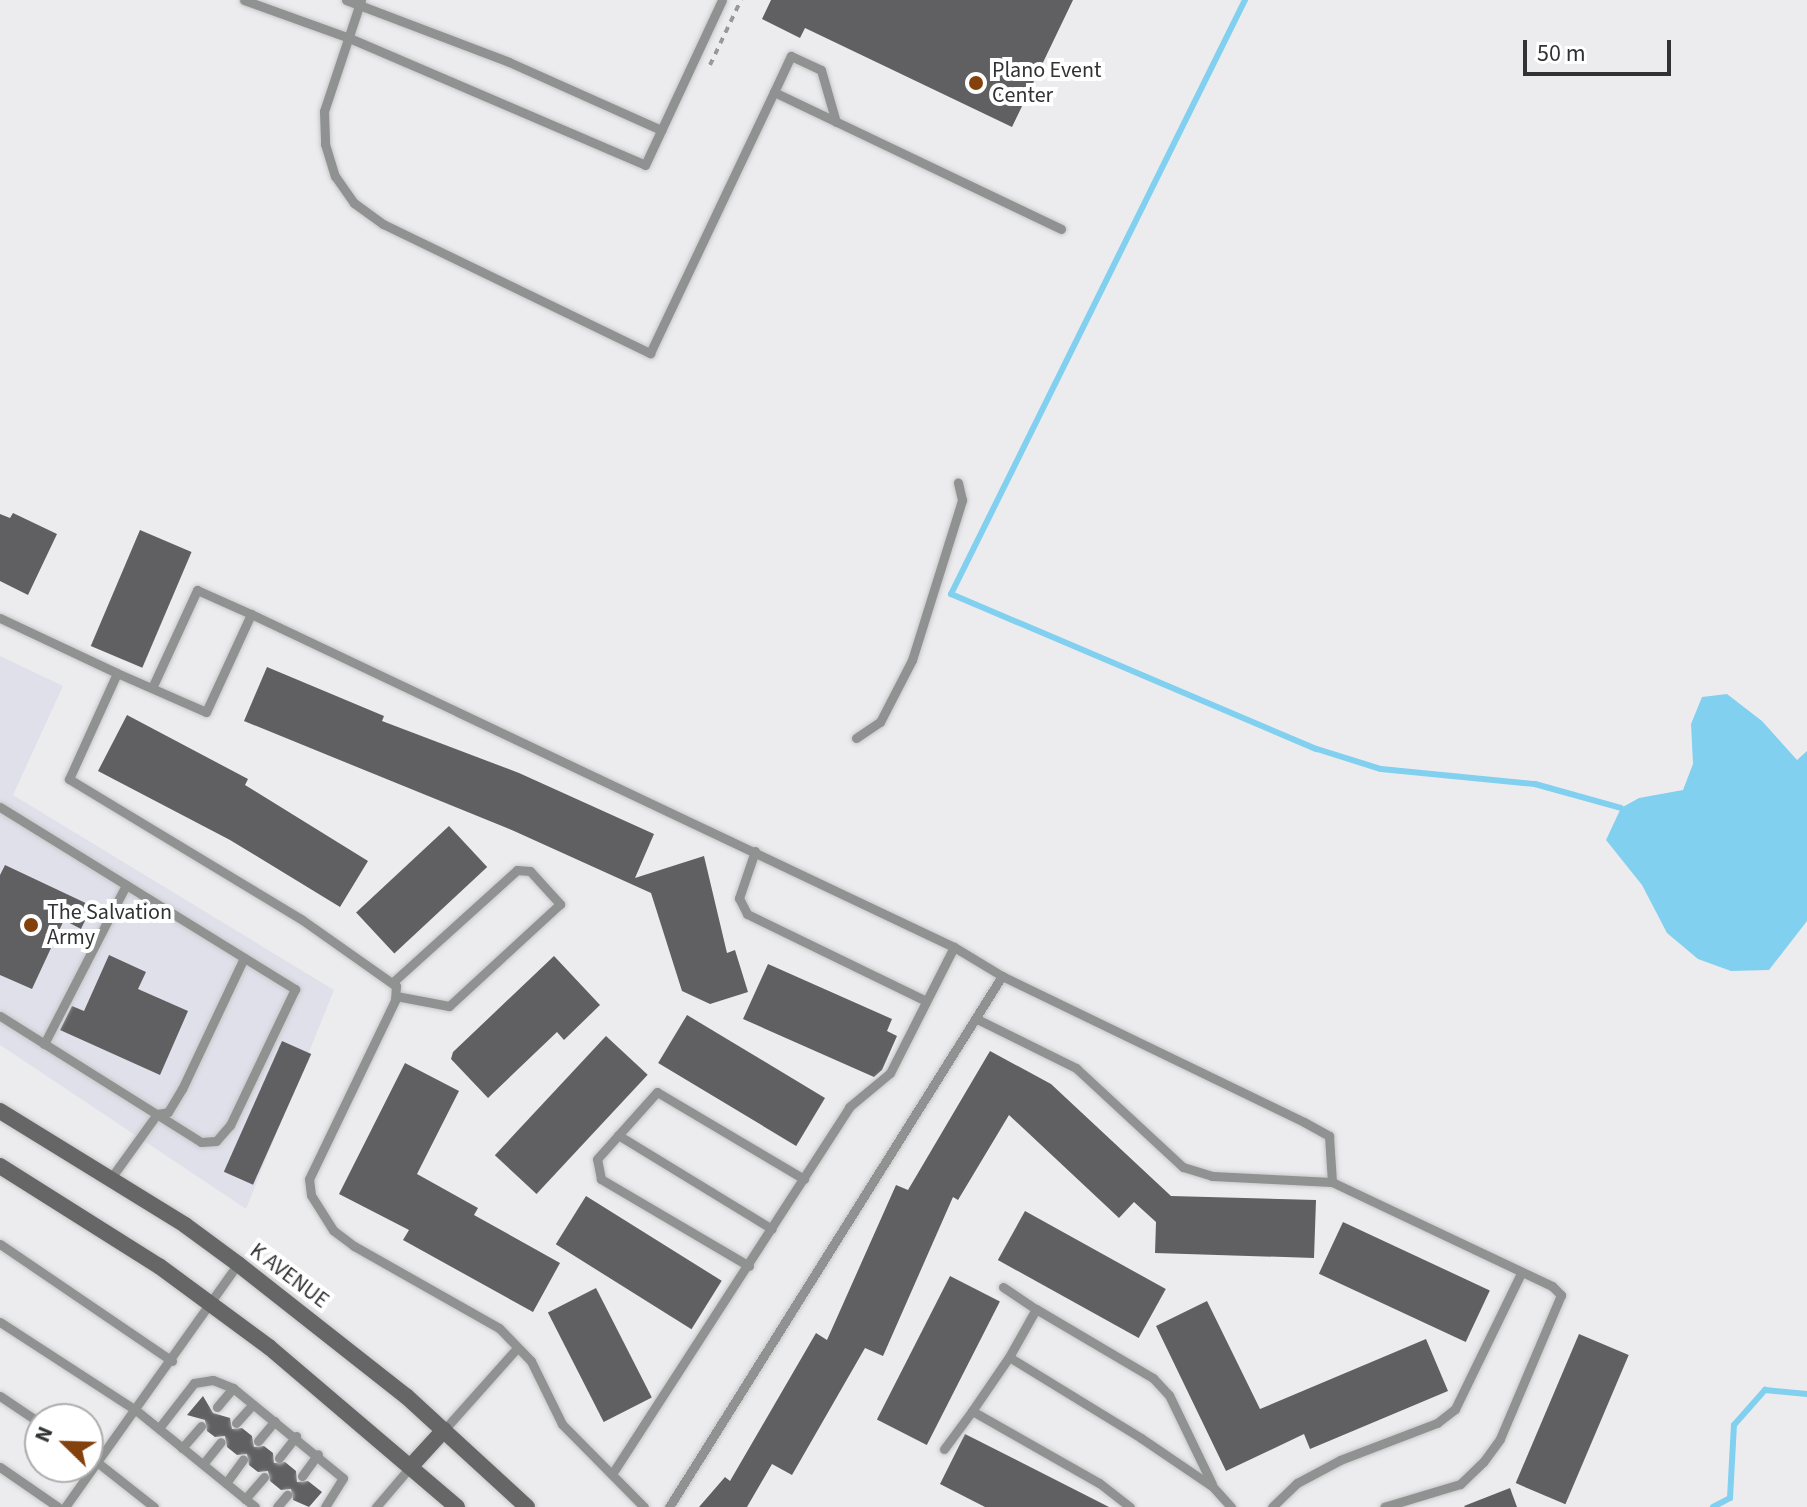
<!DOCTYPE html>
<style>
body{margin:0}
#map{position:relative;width:1807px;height:1507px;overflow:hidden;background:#ececef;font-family:"Source Sans 3",sans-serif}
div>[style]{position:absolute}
.built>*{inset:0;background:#dfe0ea}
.water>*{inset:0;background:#82d0ef}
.stream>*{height:6px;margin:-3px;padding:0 3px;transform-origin:3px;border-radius:3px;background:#82d0ef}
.building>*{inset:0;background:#606062;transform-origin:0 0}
.path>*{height:4px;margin-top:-2px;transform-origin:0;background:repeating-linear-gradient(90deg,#98989a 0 6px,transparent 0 12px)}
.roads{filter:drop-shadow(0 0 2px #c7c7c9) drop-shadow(0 0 2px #c7c7c9)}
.service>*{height:9px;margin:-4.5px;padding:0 4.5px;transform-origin:4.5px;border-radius:4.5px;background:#909191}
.secondary>*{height:16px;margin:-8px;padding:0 8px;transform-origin:8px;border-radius:8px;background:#656665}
.dots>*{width:22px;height:22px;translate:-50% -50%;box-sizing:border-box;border:4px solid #fff;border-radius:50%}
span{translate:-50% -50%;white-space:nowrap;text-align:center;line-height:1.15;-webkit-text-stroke:8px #fff;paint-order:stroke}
.poi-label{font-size:22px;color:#313233}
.left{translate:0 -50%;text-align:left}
.street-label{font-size:22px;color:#313233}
.north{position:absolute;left:24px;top:1403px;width:80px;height:80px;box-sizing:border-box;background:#fff;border:2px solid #adadad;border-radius:50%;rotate:293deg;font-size:22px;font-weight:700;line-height:32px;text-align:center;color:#313233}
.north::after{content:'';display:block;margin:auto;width:28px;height:36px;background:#83410e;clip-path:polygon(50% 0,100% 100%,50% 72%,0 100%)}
.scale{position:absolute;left:1523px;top:40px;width:148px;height:36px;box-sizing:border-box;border:4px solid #313233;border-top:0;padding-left:10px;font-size:24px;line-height:28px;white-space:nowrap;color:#313233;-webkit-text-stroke:6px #fff;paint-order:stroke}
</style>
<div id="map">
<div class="built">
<i style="clip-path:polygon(0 656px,63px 686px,13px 795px,334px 990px,246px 1209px,0 1045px)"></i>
</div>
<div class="water">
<i style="clip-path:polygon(1727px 694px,1762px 721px,1797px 760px,1807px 751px,1807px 921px,1769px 970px,1731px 971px,1698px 959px,1667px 933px,1642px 885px,1606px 840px,1621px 808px,1639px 798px,1683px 790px,1693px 764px,1691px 724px,1702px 697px)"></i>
</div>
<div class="stream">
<i style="left:1245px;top:0;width:663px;rotate:116.33deg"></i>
<i style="left:951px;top:594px;width:397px;rotate:23deg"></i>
<i style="left:1317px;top:749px;width:67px;rotate:17.4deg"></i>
<i style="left:1381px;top:769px;width:155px;rotate:5.6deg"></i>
<i style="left:1535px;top:784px;width:89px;rotate:15.6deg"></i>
<i style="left:1713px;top:1507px;width:19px;rotate:-28deg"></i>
<i style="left:1730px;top:1498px;width:73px;rotate:-86.9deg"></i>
<i style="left:1734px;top:1425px;width:47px;rotate:-48.5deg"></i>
<i style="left:1765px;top:1390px;width:42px;rotate:5.4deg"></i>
</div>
<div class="building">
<i style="clip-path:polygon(771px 0,1073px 0,1012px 127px,805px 28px,800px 38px,762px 19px)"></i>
<i style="clip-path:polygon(13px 513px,57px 534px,28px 595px,0 581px,0 514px,10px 518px)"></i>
<i style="left:140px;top:530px;width:56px;height:126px;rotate:23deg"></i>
<i style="clip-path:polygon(267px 667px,384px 716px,382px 721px,519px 773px,654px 834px,635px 878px,704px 856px,727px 953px,735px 950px,748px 992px,710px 1004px,682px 991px,651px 893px,514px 831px,244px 721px)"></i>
<i style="clip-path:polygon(127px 715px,248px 779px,245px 785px,368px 861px,340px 907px,230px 840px,98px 771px)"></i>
<i style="left:449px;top:826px;width:56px;height:127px;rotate:47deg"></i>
<i style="clip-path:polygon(5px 865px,92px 906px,81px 929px,64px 920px,32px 989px,0 975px,0 875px)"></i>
<i style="clip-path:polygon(109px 955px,146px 972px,138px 989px,188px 1011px,160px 1075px,60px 1030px,72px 1006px,84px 1011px)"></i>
<i style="clip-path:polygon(554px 956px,600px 1005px,564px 1040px,557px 1032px,488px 1098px,451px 1059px,453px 1052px)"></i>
<i style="clip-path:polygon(768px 964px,892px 1019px,887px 1031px,897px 1036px,882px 1070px,874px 1077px,743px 1019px)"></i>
<i style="left:687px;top:1015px;width:161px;height:56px;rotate:31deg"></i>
<i style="left:606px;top:1036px;width:57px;height:163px;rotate:43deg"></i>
<i style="left:282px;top:1041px;width:32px;height:143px;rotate:24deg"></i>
<i style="clip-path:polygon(990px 1051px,1051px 1084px,1171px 1196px,1316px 1200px,1314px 1258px,1155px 1253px,1156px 1222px,1134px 1202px,1119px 1218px,1009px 1115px,958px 1200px,953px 1197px,883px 1356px,865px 1348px,792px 1475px,772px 1464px,747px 1507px,699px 1507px,725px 1477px,730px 1481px,816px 1333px,827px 1340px,896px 1185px,908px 1190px)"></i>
<i style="clip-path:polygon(405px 1063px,459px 1091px,417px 1174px,478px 1208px,474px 1215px,560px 1263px,533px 1312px,403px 1240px,409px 1230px,339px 1194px)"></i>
<i style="left:586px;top:1196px;width:160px;height:57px;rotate:32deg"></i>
<i style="left:1025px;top:1211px;width:161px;height:56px;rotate:29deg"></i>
<i style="left:1343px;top:1222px;width:162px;height:57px;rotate:25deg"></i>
<i style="left:950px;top:1276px;width:56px;height:161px;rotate:27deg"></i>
<i style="left:596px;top:1288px;width:123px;height:54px;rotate:63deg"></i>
<i style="clip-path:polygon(1207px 1301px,1260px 1409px,1426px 1339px,1448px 1391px,1310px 1449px,1304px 1434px,1226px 1471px,1156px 1326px)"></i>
<i style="left:1579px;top:1334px;width:54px;height:162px;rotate:23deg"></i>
<i style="clip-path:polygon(203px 1396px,213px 1413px,230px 1418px,232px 1429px,242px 1428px,252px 1436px,254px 1447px,264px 1446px,273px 1453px,274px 1463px,285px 1462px,296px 1471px,297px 1482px,308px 1481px,322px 1492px,309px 1507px,293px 1500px,291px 1489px,281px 1490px,270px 1481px,268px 1471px,258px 1472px,249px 1465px,247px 1454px,237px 1455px,227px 1447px,225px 1436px,215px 1437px,207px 1431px,205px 1420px,187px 1415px)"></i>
<i style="clip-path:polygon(965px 1434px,1109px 1507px,985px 1507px,940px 1484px)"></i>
<i style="clip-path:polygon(1510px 1488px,1517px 1507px,1465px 1507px,1464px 1506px)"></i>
</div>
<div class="path">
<i style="left:710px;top:65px;width:72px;rotate:-64.5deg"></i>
</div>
<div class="roads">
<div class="service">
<i style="left:244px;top:0;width:109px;rotate:19.8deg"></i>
<i style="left:347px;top:37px;width:324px;rotate:23.2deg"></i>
<i style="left:645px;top:165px;width:182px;rotate:-65deg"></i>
<i style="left:346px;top:0;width:174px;rotate:20.8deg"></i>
<i style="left:509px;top:62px;width:167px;rotate:24.1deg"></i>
<i style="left:361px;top:0;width:117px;rotate:108.4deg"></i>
<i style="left:324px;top:111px;width:33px;rotate:88deg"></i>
<i style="left:325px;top:144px;width:34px;rotate:73deg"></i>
<i style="left:335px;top:176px;width:33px;rotate:55deg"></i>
<i style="left:354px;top:203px;width:36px;rotate:36deg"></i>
<i style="left:383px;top:224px;width:297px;rotate:25.8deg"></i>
<i style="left:650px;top:353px;width:289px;rotate:-64.6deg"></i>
<i style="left:774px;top:92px;width:318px;rotate:25.5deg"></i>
<i style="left:774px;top:92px;width:40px;rotate:-65deg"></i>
<i style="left:791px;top:56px;width:33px;rotate:25deg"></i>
<i style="left:821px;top:70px;width:54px;rotate:73.9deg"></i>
<i style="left:0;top:618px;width:129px;rotate:25.2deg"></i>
<i style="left:152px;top:688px;width:108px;rotate:-65.3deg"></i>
<i style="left:197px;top:590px;width:59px;rotate:24deg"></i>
<i style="left:856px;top:738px;width:29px;rotate:-34deg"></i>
<i style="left:880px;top:722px;width:70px;rotate:-62.7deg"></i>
<i style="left:912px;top:660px;width:168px;rotate:-72.6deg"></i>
<i style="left:962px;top:500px;width:18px;rotate:-103deg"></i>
<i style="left:0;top:807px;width:347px;rotate:31.7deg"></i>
<i style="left:295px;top:989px;width:151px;rotate:115.5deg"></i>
<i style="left:230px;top:1125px;width:21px;rotate:131deg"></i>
<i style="left:216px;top:1141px;width:15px;rotate:176deg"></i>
<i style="left:201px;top:1142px;width:237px;rotate:-147.9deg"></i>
<i style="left:755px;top:851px;width:50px;rotate:108.8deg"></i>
<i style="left:739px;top:898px;width:18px;rotate:63deg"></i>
<i style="left:747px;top:914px;width:199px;rotate:25.9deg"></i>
<i style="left:393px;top:982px;width:167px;rotate:-42.1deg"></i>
<i style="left:517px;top:870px;width:13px;rotate:4deg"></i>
<i style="left:530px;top:871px;width:45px;rotate:47.7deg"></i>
<i style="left:560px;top:904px;width:151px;rotate:137.4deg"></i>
<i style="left:449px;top:1006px;width:54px;rotate:-169.3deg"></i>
<i style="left:977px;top:1019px;width:110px;rotate:26.3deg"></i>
<i style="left:1076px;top:1068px;width:146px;rotate:42.8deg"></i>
<i style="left:1183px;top:1167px;width:30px;rotate:17deg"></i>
<i style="left:1212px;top:1176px;width:120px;rotate:2.9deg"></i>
<i style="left:1332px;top:1182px;width:243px;rotate:25.3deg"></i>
<i style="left:1552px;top:1286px;width:13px;rotate:45deg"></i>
<i style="left:1561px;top:1295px;width:156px;rotate:113deg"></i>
<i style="left:1500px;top:1439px;width:29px;rotate:126deg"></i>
<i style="left:1483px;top:1462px;width:32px;rotate:136deg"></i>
<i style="left:1460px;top:1484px;width:79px;rotate:163.2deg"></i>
<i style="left:44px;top:1044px;width:179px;rotate:-62.7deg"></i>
<i style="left:618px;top:1135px;width:180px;rotate:31.4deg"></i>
<i style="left:111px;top:1178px;width:79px;rotate:-54.3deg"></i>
<i style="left:157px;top:1114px;width:11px;rotate:-10deg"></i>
<i style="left:168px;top:1112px;width:27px;rotate:-59deg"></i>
<i style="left:182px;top:1089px;width:145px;rotate:-64.7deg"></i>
<i style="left:0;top:1244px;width:208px;rotate:34.2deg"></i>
<i style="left:749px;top:1266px;width:172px;rotate:-149.6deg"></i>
<i style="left:601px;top:1179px;width:20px;rotate:-101deg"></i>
<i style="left:597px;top:1159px;width:90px;rotate:-48.2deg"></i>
<i style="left:657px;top:1092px;width:171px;rotate:30.6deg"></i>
<i style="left:1003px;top:1287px;width:40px;rotate:34deg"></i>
<i style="left:0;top:1322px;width:163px;rotate:33deg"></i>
<i style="left:137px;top:1411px;width:152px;rotate:39.1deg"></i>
<i style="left:1009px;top:1357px;width:55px;rotate:-60.6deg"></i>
<i style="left:1036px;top:1309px;width:136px;rotate:30.5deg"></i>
<i style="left:1153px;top:1378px;width:23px;rotate:47deg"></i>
<i style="left:1169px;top:1395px;width:99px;rotate:64.2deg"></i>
<i style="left:0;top:1396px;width:48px;rotate:34deg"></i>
<i style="left:217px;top:1407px;width:25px;rotate:-50deg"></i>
<i style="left:236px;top:1423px;width:25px;rotate:-48deg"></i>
<i style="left:159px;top:1428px;width:57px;rotate:-52.1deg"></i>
<i style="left:194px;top:1383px;width:19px;rotate:-9deg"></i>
<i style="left:213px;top:1380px;width:22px;rotate:22deg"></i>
<i style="left:233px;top:1388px;width:142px;rotate:39.3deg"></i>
<i style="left:343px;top:1478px;width:34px;rotate:122deg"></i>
<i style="left:444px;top:1430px;width:110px;rotate:-48.3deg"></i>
<i style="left:258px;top:1441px;width:26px;rotate:-50deg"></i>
<i style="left:182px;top:1448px;width:29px;rotate:-49deg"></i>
<i style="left:944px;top:1449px;width:47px;rotate:-53.6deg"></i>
<i style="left:88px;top:1455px;width:84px;rotate:38.2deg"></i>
<i style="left:279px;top:1458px;width:28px;rotate:-52deg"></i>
<i style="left:203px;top:1464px;width:28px;rotate:-51deg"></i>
<i style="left:0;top:1467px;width:70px;rotate:34.6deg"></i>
<i style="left:612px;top:1474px;width:437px;rotate:-57.1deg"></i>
<i style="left:849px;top:1107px;width:53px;rotate:-39.7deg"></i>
<i style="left:890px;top:1073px;width:141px;rotate:-63.1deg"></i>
<i style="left:302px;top:1476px;width:27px;rotate:-54deg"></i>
<i style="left:226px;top:1483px;width:29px;rotate:-54deg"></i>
<i style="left:245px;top:1499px;width:29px;rotate:-49deg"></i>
<i style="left:65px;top:1507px;width:298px;rotate:-54.6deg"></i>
<i style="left:277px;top:1507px;width:16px;rotate:-50deg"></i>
<i style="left:376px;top:1507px;width:54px;rotate:-49.5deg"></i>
<i style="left:644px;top:1507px;width:117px;rotate:-134.7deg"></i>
<i style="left:562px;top:1424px;width:70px;rotate:-116.2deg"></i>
<i style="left:531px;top:1361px;width:46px;rotate:-134.1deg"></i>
<i style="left:499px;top:1328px;width:167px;rotate:-150.5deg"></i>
<i style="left:354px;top:1246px;width:26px;rotate:-143deg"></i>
<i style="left:333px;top:1230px;width:41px;rotate:-122.2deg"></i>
<i style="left:311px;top:1195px;width:16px;rotate:-97deg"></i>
<i style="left:309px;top:1179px;width:199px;rotate:-64.3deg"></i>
<i style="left:395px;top:1000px;width:14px;rotate:-86deg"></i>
<i style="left:396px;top:986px;width:116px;rotate:-144.8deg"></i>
<i style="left:301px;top:919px;width:271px;rotate:-148.9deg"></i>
<i style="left:69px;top:779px;width:116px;rotate:-65.6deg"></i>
<i style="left:117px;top:673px;width:97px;rotate:23.7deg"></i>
<i style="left:206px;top:712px;width:108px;rotate:-65.3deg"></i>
<i style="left:251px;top:614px;width:778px;rotate:25.35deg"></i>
<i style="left:954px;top:947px;width:56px;rotate:31.1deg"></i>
<i style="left:1002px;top:976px;width:335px;rotate:25.8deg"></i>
<i style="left:1304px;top:1122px;width:29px;rotate:29deg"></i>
<i style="left:1329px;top:1136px;width:46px;rotate:86.3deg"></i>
<i style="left:669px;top:1507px;width:627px;rotate:-57.91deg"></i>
<i style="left:1130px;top:1507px;width:39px;rotate:-142deg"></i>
<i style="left:1099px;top:1483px;width:146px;rotate:-150.4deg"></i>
<i style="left:972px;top:1411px;width:65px;rotate:-55.6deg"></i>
<i style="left:1009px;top:1357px;width:155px;rotate:31.5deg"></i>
<i style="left:1141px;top:1438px;width:87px;rotate:34.2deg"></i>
<i style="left:1213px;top:1487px;width:27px;rotate:48deg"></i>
<i style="left:1272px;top:1507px;width:35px;rotate:-44deg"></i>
<i style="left:1297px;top:1483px;width:49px;rotate:-28.1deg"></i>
<i style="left:1340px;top:1460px;width:104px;rotate:-20.9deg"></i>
<i style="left:1437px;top:1423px;width:23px;rotate:-38deg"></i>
<i style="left:1455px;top:1409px;width:149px;rotate:-64.1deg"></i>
</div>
<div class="secondary">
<i style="left:0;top:1111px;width:217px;rotate:31.6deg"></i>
<i style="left:185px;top:1225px;width:66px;rotate:36.3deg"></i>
<i style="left:238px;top:1264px;width:214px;rotate:38.2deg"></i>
<i style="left:406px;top:1396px;width:164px;rotate:42.5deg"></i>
<i style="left:0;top:1166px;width:188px;rotate:32.2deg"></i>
<i style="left:159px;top:1266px;width:137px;rotate:36.4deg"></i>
<i style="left:269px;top:1347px;width:247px;rotate:40.4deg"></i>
<i style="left:411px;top:1466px;width:49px;rotate:-47.5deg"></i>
</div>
</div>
<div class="dots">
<i style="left:976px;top:83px;background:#83410e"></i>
<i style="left:31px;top:925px;background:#83410e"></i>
</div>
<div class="poi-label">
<span class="left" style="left:992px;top:83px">Plano Event<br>Center</span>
<span class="left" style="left:47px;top:925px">The Salvation<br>Army</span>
</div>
<div class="street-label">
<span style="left:289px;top:1276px;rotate:37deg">K AVENUE</span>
</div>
<div class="north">N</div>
<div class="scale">50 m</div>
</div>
